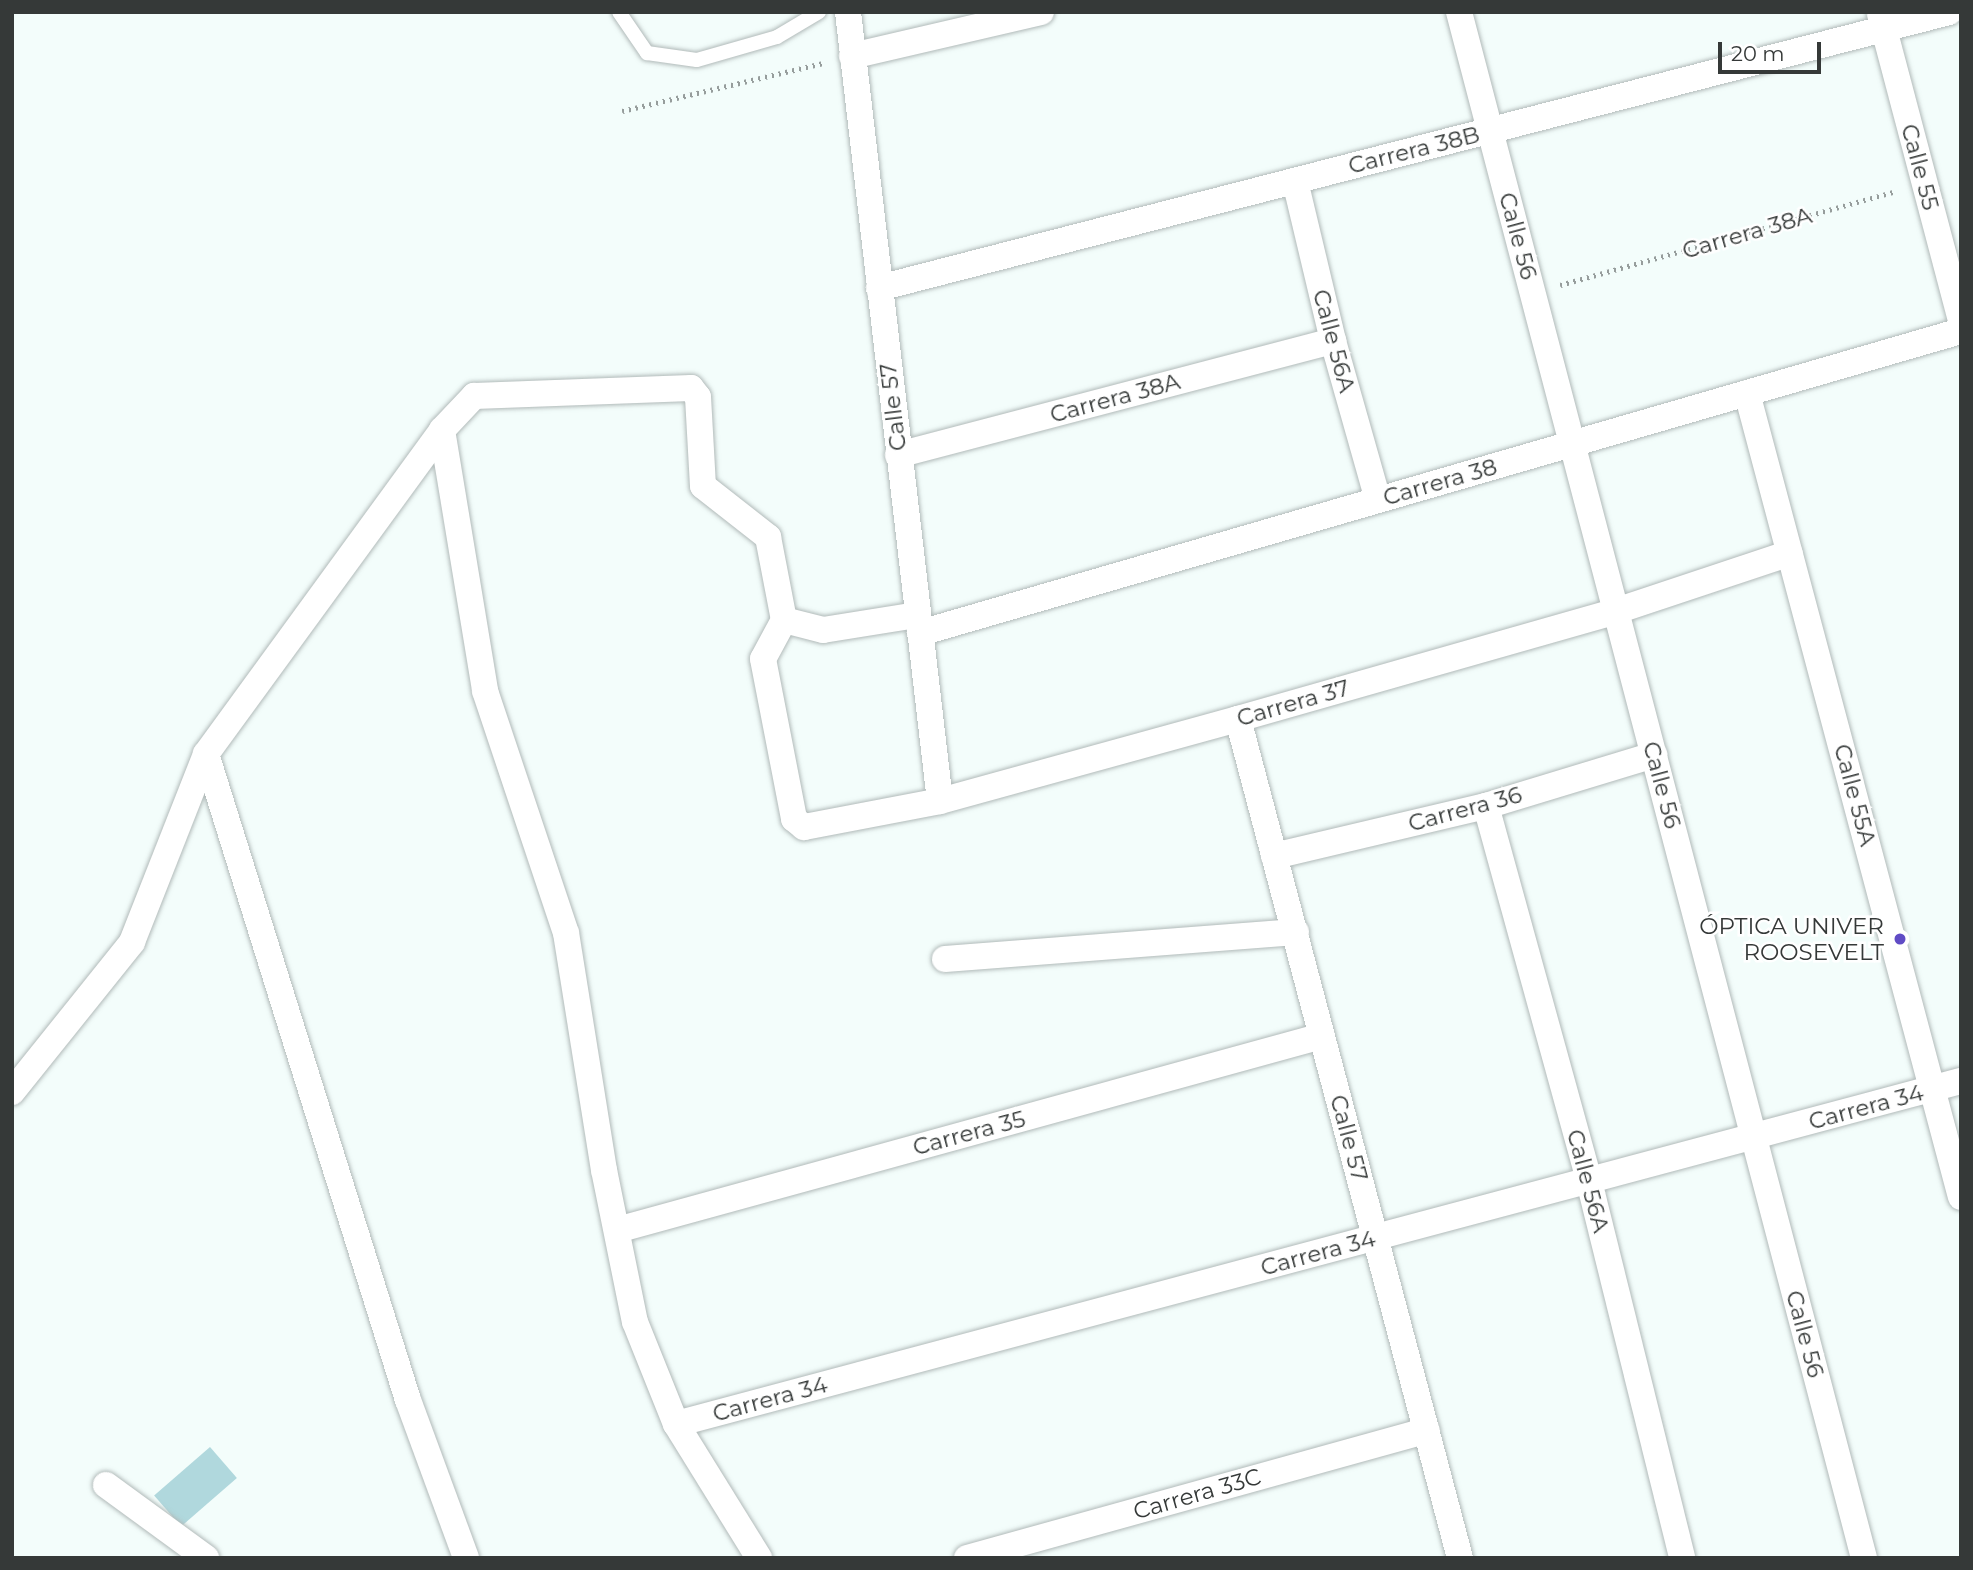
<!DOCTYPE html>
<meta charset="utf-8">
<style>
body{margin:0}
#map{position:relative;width:1973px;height:1570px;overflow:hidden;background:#f3fdfb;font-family:Montserrat,sans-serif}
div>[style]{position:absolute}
.building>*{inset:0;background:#b0d8dd;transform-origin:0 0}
.path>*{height:4.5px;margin-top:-2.25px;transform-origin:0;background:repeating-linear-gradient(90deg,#969d9c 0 2px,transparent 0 7px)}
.roads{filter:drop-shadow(0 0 2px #b1bab9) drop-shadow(0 0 2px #b1bab9)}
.service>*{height:14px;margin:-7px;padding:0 7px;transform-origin:7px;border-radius:7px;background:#fff}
.minor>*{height:26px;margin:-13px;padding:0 13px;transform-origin:13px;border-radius:13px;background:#fff}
.dots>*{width:19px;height:19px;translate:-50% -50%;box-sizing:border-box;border:4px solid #fff;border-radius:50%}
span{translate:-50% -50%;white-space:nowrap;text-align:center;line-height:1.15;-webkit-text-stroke:5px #fff;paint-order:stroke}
.street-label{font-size:23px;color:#353938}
.poi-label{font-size:23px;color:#353938}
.right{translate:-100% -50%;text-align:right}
.frame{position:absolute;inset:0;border:14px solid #353938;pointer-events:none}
.scale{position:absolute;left:1718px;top:42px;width:103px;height:32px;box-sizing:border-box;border:4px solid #353938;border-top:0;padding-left:9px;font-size:21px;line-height:24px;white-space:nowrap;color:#353938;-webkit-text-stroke:5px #fff;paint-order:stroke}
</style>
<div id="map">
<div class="building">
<i style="left:210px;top:1447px;width:41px;height:74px;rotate:49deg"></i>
</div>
<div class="path">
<i style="left:622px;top:111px;width:208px;rotate:-13.4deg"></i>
<i style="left:1560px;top:285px;width:349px;rotate:-15.6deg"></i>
</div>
<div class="roads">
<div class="service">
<i style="left:619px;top:12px;width:50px;rotate:55.7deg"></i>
<i style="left:647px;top:53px;width:50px;rotate:8deg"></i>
<i style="left:697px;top:60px;width:83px;rotate:-16deg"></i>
<i style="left:777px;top:37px;width:49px;rotate:-30.8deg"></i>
</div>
<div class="minor">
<i style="left:848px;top:12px;width:794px;rotate:83.35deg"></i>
<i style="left:1459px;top:12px;width:1598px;rotate:75.32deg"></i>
<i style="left:1880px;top:14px;width:318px;rotate:75.2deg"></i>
<i style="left:852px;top:56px;width:194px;rotate:-13.1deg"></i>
<i style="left:1295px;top:181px;width:164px;rotate:76.6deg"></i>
<i style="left:1333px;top:341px;width:165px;rotate:74.2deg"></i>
<i style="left:879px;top:288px;width:1105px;rotate:-14.46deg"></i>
<i style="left:1747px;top:393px;width:832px;rotate:75.1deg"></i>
<i style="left:442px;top:430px;width:265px;rotate:80.6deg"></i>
<i style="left:485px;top:691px;width:255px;rotate:71.5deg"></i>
<i style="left:566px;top:933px;width:240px;rotate:80.9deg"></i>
<i style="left:604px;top:1170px;width:155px;rotate:78.5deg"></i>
<i style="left:635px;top:1322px;width:110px;rotate:68.1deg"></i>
<i style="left:676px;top:1424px;width:158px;rotate:58.2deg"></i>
<i style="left:898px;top:455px;width:450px;rotate:-14.7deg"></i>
<i style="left:784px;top:620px;width:40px;rotate:14.4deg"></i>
<i style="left:823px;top:630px;width:95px;rotate:-9.1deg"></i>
<i style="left:920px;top:633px;width:1084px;rotate:-16.18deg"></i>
<i style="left:1238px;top:719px;width:868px;rotate:75.18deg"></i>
<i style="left:206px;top:754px;width:677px;rotate:72.64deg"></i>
<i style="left:408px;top:1400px;width:168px;rotate:69.8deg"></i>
<i style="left:1486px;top:806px;width:389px;rotate:74.6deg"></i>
<i style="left:1589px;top:1181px;width:388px;rotate:76.1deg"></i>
<i style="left:1274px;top:856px;width:218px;rotate:-13.3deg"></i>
<i style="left:1486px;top:806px;width:176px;rotate:-16.9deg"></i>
<i style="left:945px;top:959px;width:352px;rotate:-4.4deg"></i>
<i style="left:12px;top:1092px;width:192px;rotate:-51.3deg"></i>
<i style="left:132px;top:942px;width:202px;rotate:-68.5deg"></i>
<i style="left:206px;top:754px;width:401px;rotate:-53.9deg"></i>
<i style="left:442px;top:430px;width:47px;rotate:-46.7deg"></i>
<i style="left:474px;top:396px;width:217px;rotate:-2.1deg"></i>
<i style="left:691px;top:388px;width:11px;rotate:52deg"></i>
<i style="left:698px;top:397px;width:89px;rotate:86.8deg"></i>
<i style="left:703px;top:486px;width:83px;rotate:38.1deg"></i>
<i style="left:768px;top:537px;width:85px;rotate:79.1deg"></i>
<i style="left:784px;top:620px;width:44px;rotate:118.3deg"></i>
<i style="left:763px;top:659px;width:163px;rotate:79deg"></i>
<i style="left:794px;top:819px;width:13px;rotate:39deg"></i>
<i style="left:804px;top:827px;width:138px;rotate:-10.8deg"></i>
<i style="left:940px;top:801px;width:309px;rotate:-15.4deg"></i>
<i style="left:1238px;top:719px;width:393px;rotate:-15.9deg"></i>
<i style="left:1616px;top:611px;width:183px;rotate:-18.4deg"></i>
<i style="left:617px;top:1230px;width:731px;rotate:-15.39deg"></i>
<i style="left:676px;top:1424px;width:1330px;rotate:-14.95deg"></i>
<i style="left:106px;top:1485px;width:124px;rotate:36.1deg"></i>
<i style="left:967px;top:1558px;width:477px;rotate:-15.5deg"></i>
</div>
</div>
<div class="dots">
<i style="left:1900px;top:939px;background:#604cc5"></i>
</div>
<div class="street-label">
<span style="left:1414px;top:150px;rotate:-14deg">Carrera 38B</span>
<span style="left:1920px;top:167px;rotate:75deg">Calle 55</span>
<span style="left:1747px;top:233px;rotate:-16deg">Carrera 38A</span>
<span style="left:1518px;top:236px;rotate:75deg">Calle 56</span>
<span style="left:1334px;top:341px;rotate:75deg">Calle 56A</span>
<span style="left:1115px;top:398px;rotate:-15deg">Carrera 38A</span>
<span style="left:893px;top:407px;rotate:-97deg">Calle 57</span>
<span style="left:1440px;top:482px;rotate:-16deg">Carrera 38</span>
<span style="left:1293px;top:703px;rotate:-16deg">Carrera 37</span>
<span style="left:1662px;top:785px;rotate:75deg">Calle 56</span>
<span style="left:1855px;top:795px;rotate:75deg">Calle 55A</span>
<span style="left:1465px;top:809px;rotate:-15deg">Carrera 36</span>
<span style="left:1866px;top:1107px;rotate:-15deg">Carrera 34</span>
<span style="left:969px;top:1133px;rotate:-15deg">Carrera 35</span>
<span style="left:1349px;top:1138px;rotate:75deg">Calle 57</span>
<span style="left:1588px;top:1181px;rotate:75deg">Calle 56A</span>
<span style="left:1318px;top:1253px;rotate:-15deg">Carrera 34</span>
<span style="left:1805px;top:1334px;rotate:75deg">Calle 56</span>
<span style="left:770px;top:1399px;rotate:-15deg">Carrera 34</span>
<span style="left:1197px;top:1494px;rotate:-16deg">Carrera 33C</span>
</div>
<div class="poi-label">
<span class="right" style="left:1884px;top:939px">ÓPTICA UNIVER<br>ROOSEVELT</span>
</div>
<div class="frame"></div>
<div class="scale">20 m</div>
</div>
